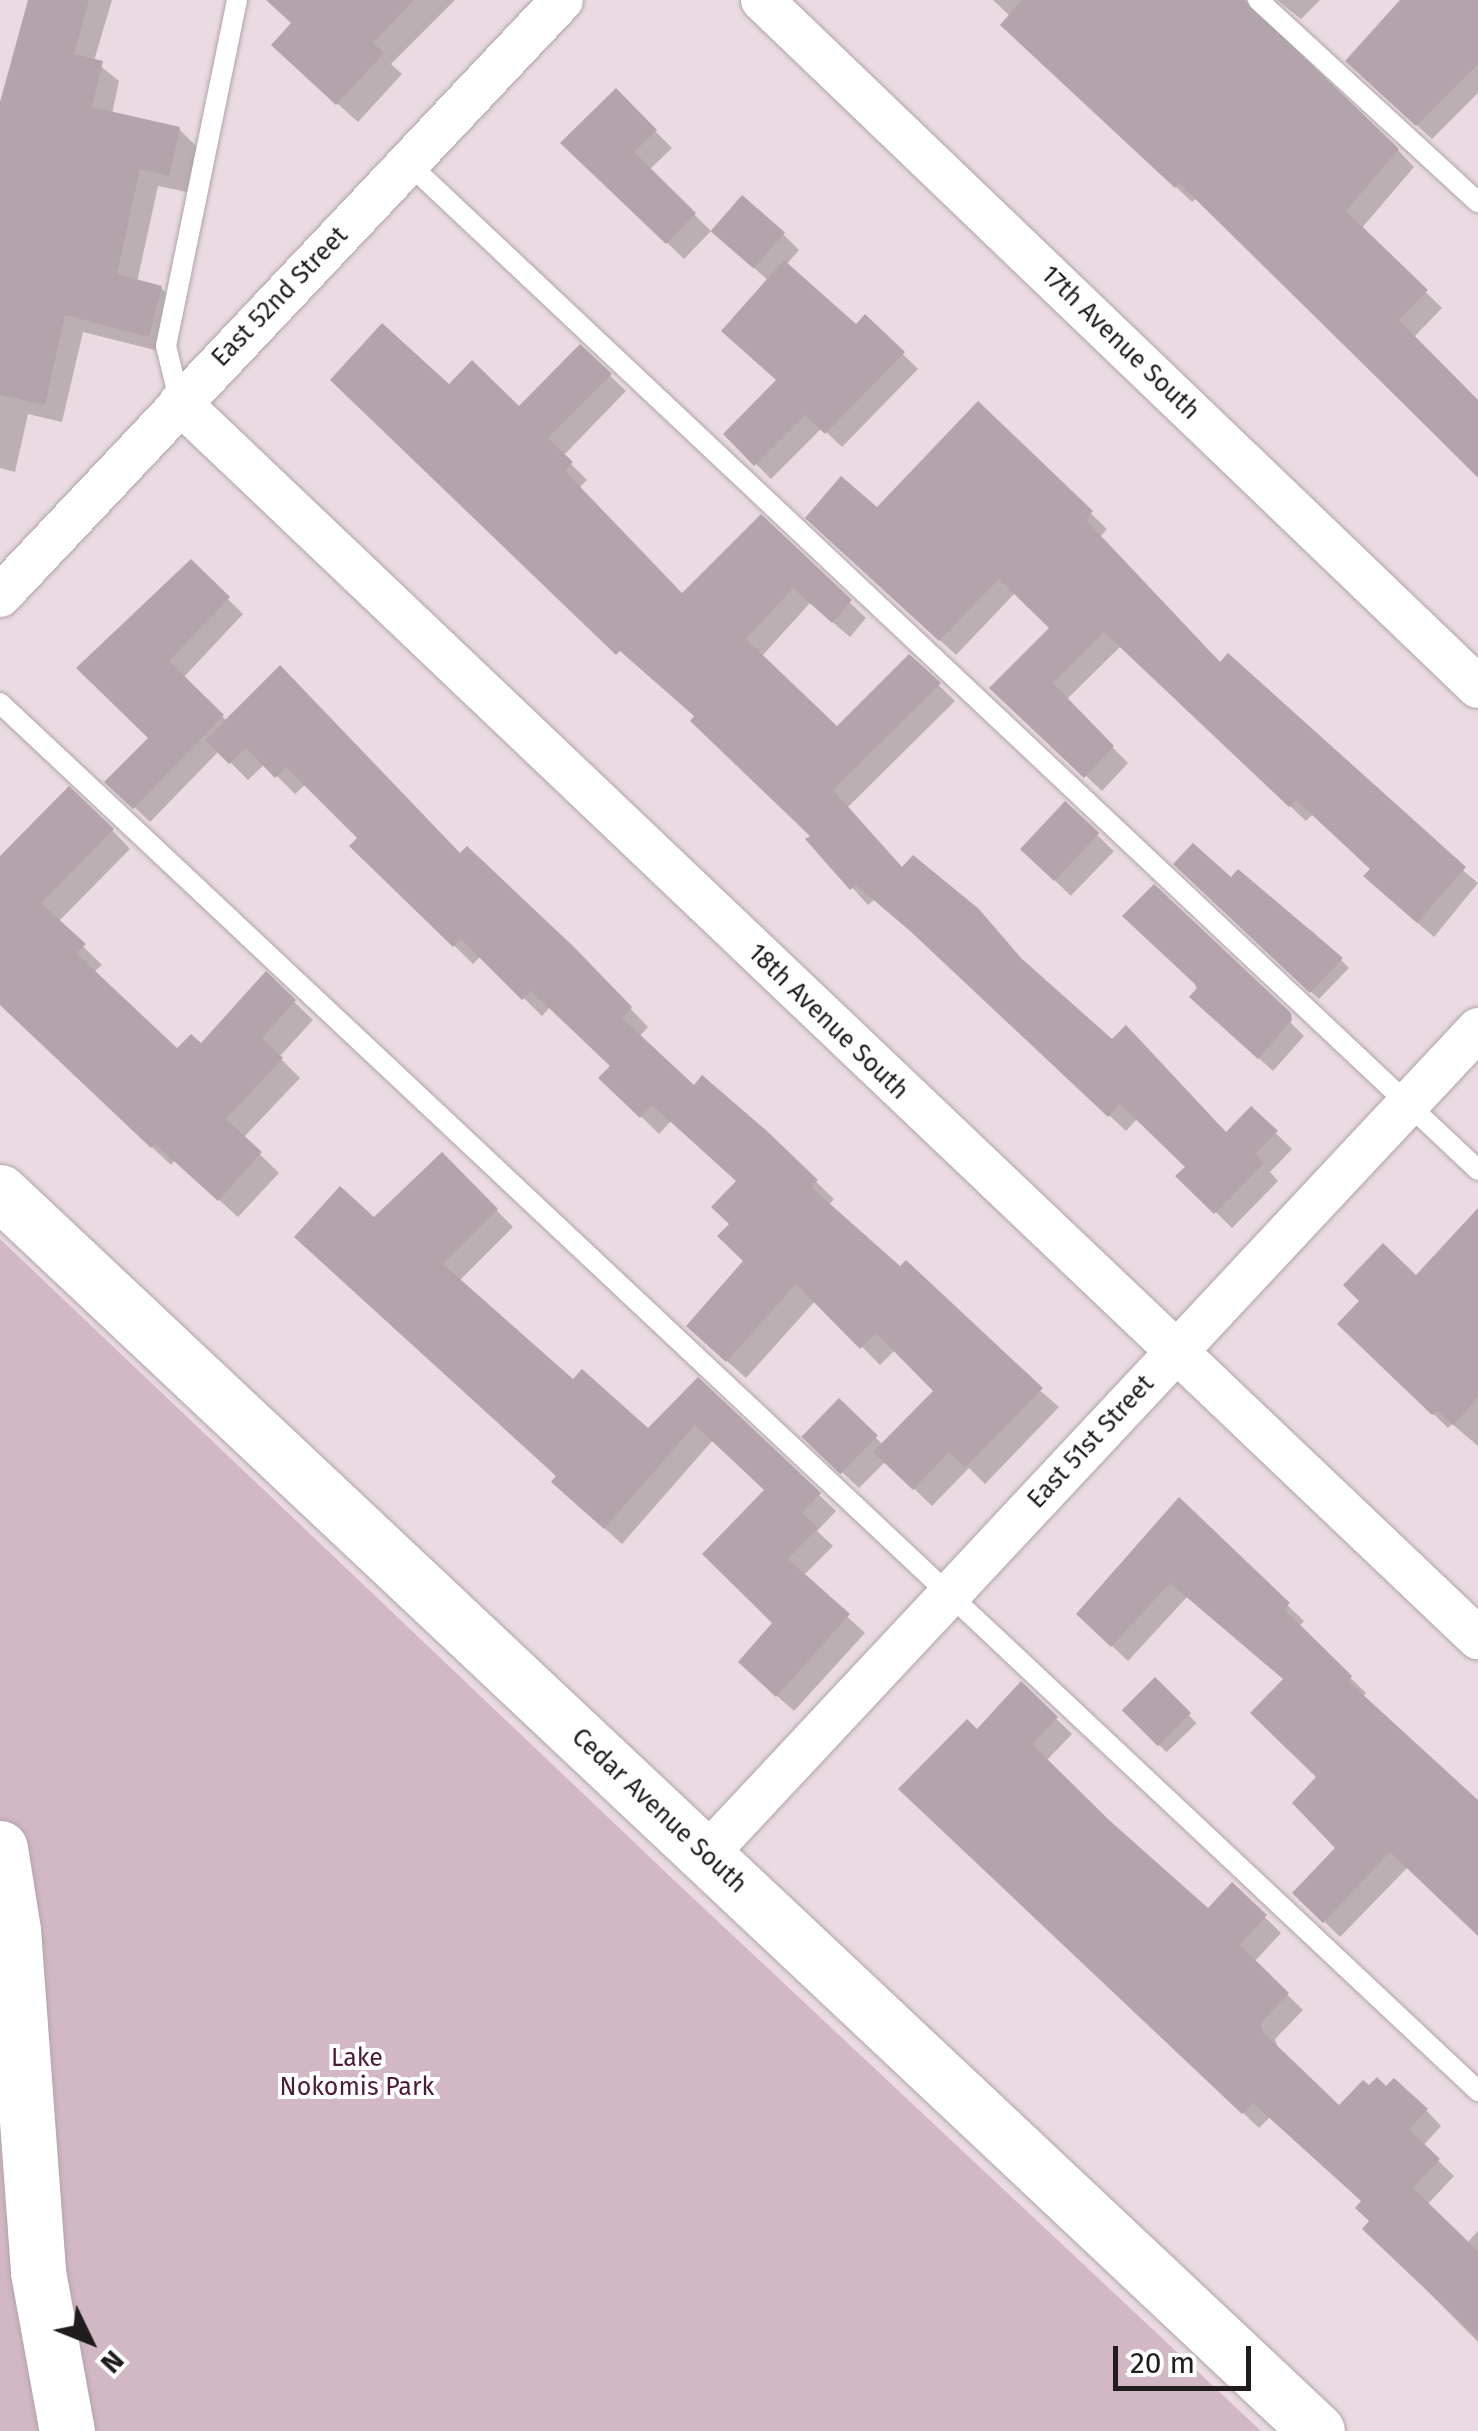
<!DOCTYPE html>
<style>
body{margin:0}
#map{position:relative;width:1478px;height:2431px;overflow:hidden;background:#eadbe2;font-family:"Fira Sans",sans-serif}
div>[style]{position:absolute}
.green>*{inset:0;background:#d2b7c5}
.shadow>*{inset:0;background:#0003;transform-origin:0 0}
.building>*{inset:0;background:#b3a4ac;transform-origin:0 0}
.roads{filter:drop-shadow(0 0 2px #b1a3aa) drop-shadow(0 0 2px #b1a3aa)}
.lane>*{height:20px;margin:-10px;padding:0 10px;transform-origin:10px;border-radius:10px;background:#fff}
.street>*{height:42px;margin:-21px;padding:0 21px;transform-origin:21px;border-radius:21px;background:#fff}
.secondary>*{height:55px;margin:-27.5px;padding:0 27.5px;transform-origin:27.5px;border-radius:27.5px;background:#fff}
span{translate:-50% -50%;white-space:nowrap;text-align:center;line-height:1.15;-webkit-text-stroke:8px #fff;paint-order:stroke}
.street-label{font-size:25px;color:#201b1d}
.park-label{font-size:25px;color:#4b1b38}
.north{position:absolute;left:40px;top:2291px;width:100px;height:100px;-webkit-text-stroke:8px #fff;paint-order:stroke;rotate:133deg;font-size:28px;font-weight:700;line-height:40px;text-align:center;color:#201b1d}
.north::after{content:'';display:block;margin:auto;width:35px;height:45px;background:#201b1d;clip-path:polygon(50% 0,100% 100%,50% 72%,0 100%)}
.scale{position:absolute;left:1113px;top:2346px;width:138px;height:45px;box-sizing:border-box;border:5px solid #201b1d;border-top:0;padding-left:12px;font-size:30px;line-height:35px;white-space:nowrap;color:#201b1d;-webkit-text-stroke:8px #fff;paint-order:stroke}
</style>
<div id="map">
<div class="green">
<i style="clip-path:polygon(0 1239px,677px 1883px,1261px 2431px,0 2431px)"></i>
</div>
<div class="shadow">
<i style="clip-path:polygon(32px 0,112px 0,94px 61px,119px 81px,112px 114px,179px 129px,197px 147px,187px 192px,158px 186px,137px 282px,161px 288px,179px 306px,167px 353px,83px 332px,62px 422px,28px 414px,15px 472px,0 468px,0 114px)"></i>
<i style="clip-path:polygon(268px 0,455px 0,391px 64px,402px 74px,358px 122px,294px 65px,294px 23px)"></i>
<i style="clip-path:polygon(993px 0,1227px 0,1398px 150px,1414px 167px,1361px 229px,1442px 308px,1413px 338px,1478px 403px,1478px 478px,1197px 197px,1192px 202px,1020px 41px,1011px 17px)"></i>
<i style="clip-path:polygon(1277px 0,1320px 0,1301px 19px)"></i>
<i style="clip-path:polygon(1404px 0,1478px 0,1478px 93px,1432px 139px,1363px 76px)"></i>
<i style="clip-path:polygon(616px 92px,672px 148px,649px 170px,711px 231px,684px 259px,564px 143px)"></i>
<i style="clip-path:polygon(783px 234px,799px 250px,786px 265px,856px 327px,865px 317px,918px 369px,842px 447px,822px 428px,771px 479px,726px 434px,779px 381px,769px 281px,730px 247px)"></i>
<i style="clip-path:polygon(580px 347px,626px 391px,563px 456px,587px 480px,579px 488px,682px 596px,761px 518px,866px 618px,850px 637px,810px 603px,761px 657px,837px 730px,910px 657px,955px 701px,848px 807px,903px 870px,1226px 1135px,1251px 1109px,1292px 1149px,1270px 1172px,1278px 1181px,1232px 1228px,1179px 1176px,1188px 1167px,1138px 1118px,1126px 1131px,928px 946px,874px 900px,868px 905px,809px 840px,813px 836px,697px 717px,519px 409px)"></i>
<i style="clip-path:polygon(978px 405px,1107px 529px,1100px 537px,1221px 665px,1478px 883px,1434px 937px,1382px 892px,1373px 870px,1313px 814px,1306px 821px,1121px 646px,1066px 700px,1128px 763px,1102px 791px,993px 688px,1052px 628px,1016px 592px,956px 655px,824px 533px,877px 510px)"></i>
<i style="clip-path:polygon(191px 563px,243px 614px,183px 678px,227px 721px,460px 856px,592px 968px,648px 1027px,639px 1037px,694px 1088px,766px 1134px,834px 1199px,828px 1206px,1059px 1407px,985px 1484px,969px 1468px,932px 1506px,886px 1461px,859px 1488px,804px 1436px,839px 1401px,883px 1445px,936px 1391px,895px 1350px,880px 1365px,816px 1300px,746px 1378px,708px 1344px,746px 1261px,732px 1225px,739px 1182px,671px 1121px,659px 1134px,602px 1078px,613px 1066px,550px 1007px,542px 1016px,481px 956px,473px 964px,352px 846px,360px 838px,306px 784px,295px 794px,265px 764px,248px 780px,219px 751px,150px 822px,108px 782px,151px 738px)"></i>
<i style="left:1065px;top:804px;width:68px;height:62px;rotate:44deg"></i>
<i style="clip-path:polygon(112px 830px,130px 849px,58px 922px,102px 965px,93px 973px,177px 1052px,201px 1047px,266px 975px,313px 1020px,279px 1057px,300px 1078px,243px 1138px,279px 1173px,238px 1217px,175px 1160px,171px 1165px,0 1005px,0 859px)"></i>
<i style="clip-path:polygon(1176px 864px,1231px 881px,1307px 935px,1311px 930px,1349px 968px,1319px 999px)"></i>
<i style="clip-path:polygon(1154px 887px,1304px 1036px,1273px 1071px,1206px 1011px)"></i>
<i style="clip-path:polygon(442px 1155px,513px 1227px,458px 1282px,573px 1383px,648px 1431px,698px 1380px,836px 1511px,817px 1531px,833px 1546px,803px 1576px,865px 1633px,794px 1711px,758px 1679px,776px 1623px,767px 1491px,713px 1440px,622px 1544px,571px 1498px,374px 1220px)"></i>
<i style="clip-path:polygon(1478px 1212px,1478px 1446px,1452px 1424px,1448px 1428px,1340px 1324px,1416px 1279px)"></i>
<i style="clip-path:polygon(1179px 1501px,1304px 1621px,1298px 1627px,1366px 1693px,1362px 1698px,1478px 1804px,1478px 1933px,1408px 1867px,1340px 1937px,1295px 1893px,1339px 1848px,1285px 1680px,1187px 1597px,1128px 1661px,1095px 1630px)"></i>
<i style="left:1155px;top:1680px;width:60px;height:42px;rotate:46deg"></i>
<i style="clip-path:polygon(1021px 1685px,1072px 1734px,1046px 1761px,1107px 1822px,1208px 1911px,1233px 1886px,1281px 1933px,1254px 1962px,1303px 2010px,1275px 2039px,1278px 2049px,1340px 2109px,1426px 2110px,1441px 2126px,1423px 2146px,1454px 2176px,1427px 2205px,1467px 2243px,1478px 2231px,1478px 2342px,1366px 2229px,1372px 2222px,1364px 2202px,1271px 2116px,1259px 2128px,917px 1804px)"></i>
</div>
<div class="building">
<i style="clip-path:polygon(28px 0,89px 0,74px 54px,103px 61px,92px 107px,180px 127px,169px 176px,140px 169px,117px 274px,162px 286px,149px 337px,65px 315px,45px 405px,0 395px,0 102px)"></i>
<i style="clip-path:polygon(266px 0,414px 0,373px 43px,384px 53px,336px 105px,271px 45px,291px 23px)"></i>
<i style="clip-path:polygon(1022px 0,1245px 0,1399px 149px,1346px 211px,1428px 290px,1399px 320px,1478px 400px,1478px 477px,1179px 183px,1175px 188px,1000px 25px)"></i>
<i style="clip-path:polygon(1400px 0,1478px 0,1478px 64px,1416px 126px,1345px 61px)"></i>
<i style="clip-path:polygon(616px 88px,657px 130px,634px 152px,696px 213px,666px 244px,560px 143px)"></i>
<i style="left:742px;top:195px;width:57px;height:48px;rotate:41deg"></i>
<i style="clip-path:polygon(784px 260px,856px 324px,865px 314px,905px 352px,825px 434px,805px 415px,754px 466px,723px 434px,776px 380px,721px 331px)"></i>
<i style="clip-path:polygon(382px 323px,449px 384px,472px 360px,519px 406px,580px 344px,612px 374px,548px 438px,573px 462px,565px 471px,682px 593px,761px 514px,852px 600px,832px 623px,793px 588px,746px 639px,837px 726px,909px 654px,941px 683px,833px 790px,902px 867px,913px 855px,979px 909px,1021px 958px,1112px 1039px,1126px 1025px,1226px 1132px,1251px 1106px,1278px 1131px,1255px 1154px,1264px 1163px,1214px 1214px,1175px 1176px,1185px 1167px,1120px 1104px,1108px 1117px,909px 930px,856px 885px,850px 890px,805px 839px,810px 836px,690px 721px,694px 716px,620px 651px,616px 655px,330px 380px)"></i>
<i style="clip-path:polygon(978px 401px,1093px 511px,1086px 520px,1220px 662px,1228px 653px,1466px 867px,1417px 923px,1363px 876px,1370px 869px,1296px 800px,1289px 807px,1104px 632px,1053px 683px,1114px 746px,1084px 778px,989px 688px,1049px 628px,999px 579px,939px 641px,805px 518px,841px 476px,877px 507px)"></i>
<i style="clip-path:polygon(191px 559px,230px 597px,169px 661px,224px 715px,133px 809px,104px 782px,148px 738px,76px 668px)"></i>
<i style="clip-path:polygon(280px 665px,460px 853px,467px 846px,574px 947px,632px 1007px,622px 1018px,694px 1085px,702px 1075px,768px 1132px,818px 1180px,811px 1187px,900px 1266px,906px 1260px,1043px 1388px,965px 1468px,949px 1452px,913px 1490px,873px 1452px,933px 1391px,876px 1333px,860px 1349px,796px 1284px,726px 1362px,686px 1326px,743px 1261px,717px 1236px,729px 1224px,711px 1207px,736px 1181px,652px 1105px,640px 1118px,598px 1078px,610px 1066px,531px 991px,522px 1000px,461px 939px,453px 947px,349px 846px,357px 838px,286px 767px,275px 778px,246px 748px,229px 764px,205px 740px)"></i>
<i style="clip-path:polygon(69px 786px,114px 829px,41px 903px,86px 944px,76px 953px,177px 1048px,191px 1034px,201px 1043px,266px 971px,296px 1000px,262px 1038px,283px 1058px,226px 1119px,262px 1152px,218px 1201px,155px 1144px,151px 1148px,0 1005px,0 856px)"></i>
<i style="left:1065px;top:801px;width:47px;height:66px;rotate:43deg"></i>
<i style="clip-path:polygon(1193px 843px,1231px 877px,1238px 869px,1343px 958px,1310px 993px,1173px 864px)"></i>
<i style="clip-path:polygon(1154px 884px,1291px 1013px,1292px 1020px,1258px 1059px,1189px 997px,1198px 987px,1122px 916px)"></i>
<i style="clip-path:polygon(442px 1152px,498px 1209px,443px 1264px,573px 1379px,582px 1369px,648px 1428px,698px 1377px,821px 1493px,802px 1513px,818px 1528px,788px 1559px,850px 1614px,776px 1697px,738px 1662px,772px 1623px,702px 1554px,764px 1490px,695px 1425px,604px 1529px,551px 1482px,556px 1476px,294px 1237px,340px 1186px,374px 1217px)"></i>
<i style="clip-path:polygon(1478px 1208px,1478px 1398px,1453px 1425px,1437px 1411px,1432px 1415px,1337px 1324px,1359px 1301px,1343px 1285px,1383px 1243px,1416px 1275px)"></i>
<i style="left:839px;top:1398px;width:54px;height:54px;rotate:44deg"></i>
<i style="clip-path:polygon(1179px 1497px,1290px 1603px,1284px 1609px,1352px 1676px,1348px 1681px,1478px 1800px,1478px 1936px,1390px 1852px,1323px 1923px,1292px 1893px,1335px 1848px,1292px 1803px,1316px 1777px,1250px 1713px,1283px 1679px,1170px 1583px,1111px 1647px,1076px 1614px)"></i>
<i style="left:1155px;top:1677px;width:51px;height:47px;rotate:45deg"></i>
<i style="clip-path:polygon(1021px 1681px,1058px 1717px,1032px 1744px,1109px 1820px,1208px 1908px,1232px 1882px,1267px 1915px,1240px 1945px,1289px 1993px,1261px 2023px,1263px 2032px,1339px 2105px,1363px 2080px,1369px 2085px,1377px 2077px,1386px 2086px,1394px 2078px,1428px 2109px,1409px 2129px,1440px 2159px,1413px 2188px,1478px 2251px,1478px 2339px,1362px 2229px,1369px 2221px,1355px 2208px,1361px 2201px,1253px 2103px,1242px 2114px,898px 1789px,967px 1719px,977px 1729px)"></i>
</div>
<div class="roads">
<div class="lane">
<i style="left:1258px;top:0;width:299px;rotate:42.6deg"></i>
<i style="left:408px;top:163px;width:1469px;rotate:43.26deg"></i>
<i style="left:180px;top:403px;width:59px;rotate:-103.8deg"></i>
<i style="left:166px;top:346px;width:353px;rotate:-78.4deg"></i>
<i style="left:0;top:703px;width:2028px;rotate:43.2deg"></i>
</div>
<div class="street">
<i style="left:762px;top:0;width:992px;rotate:43.82deg"></i>
<i style="left:180px;top:403px;width:1792px;rotate:43.58deg"></i>
<i style="left:0;top:596px;width:819px;rotate:-46.68deg"></i>
<i style="left:705px;top:1856px;width:1132px;rotate:-46.93deg"></i>
</div>
<div class="secondary">
<i style="left:0;top:1192px;width:1808px;rotate:43.25deg"></i>
<i style="left:0;top:1848px;width:83px;rotate:81deg"></i>
<i style="left:13px;top:1930px;width:343px;rotate:85.8deg"></i>
<i style="left:38px;top:2272px;width:162px;rotate:79.7deg"></i>
</div>
</div>
<div class="street-label">
<span style="left:280px;top:297px;rotate:-46deg">East 52nd Street</span>
<span style="left:1120px;top:343px;rotate:44deg">17th Avenue South</span>
<span style="left:828px;top:1022px;rotate:44deg">18th Avenue South</span>
<span style="left:1091px;top:1442px;rotate:-47deg">East 51st Street</span>
<span style="left:659px;top:1811px;rotate:43deg">Cedar Avenue South</span>
</div>
<div class="park-label">
<span style="left:357px;top:2073px">Lake<br>Nokomis Park</span>
</div>
<div class="north">N</div>
<div class="scale">20 m</div>
</div>
